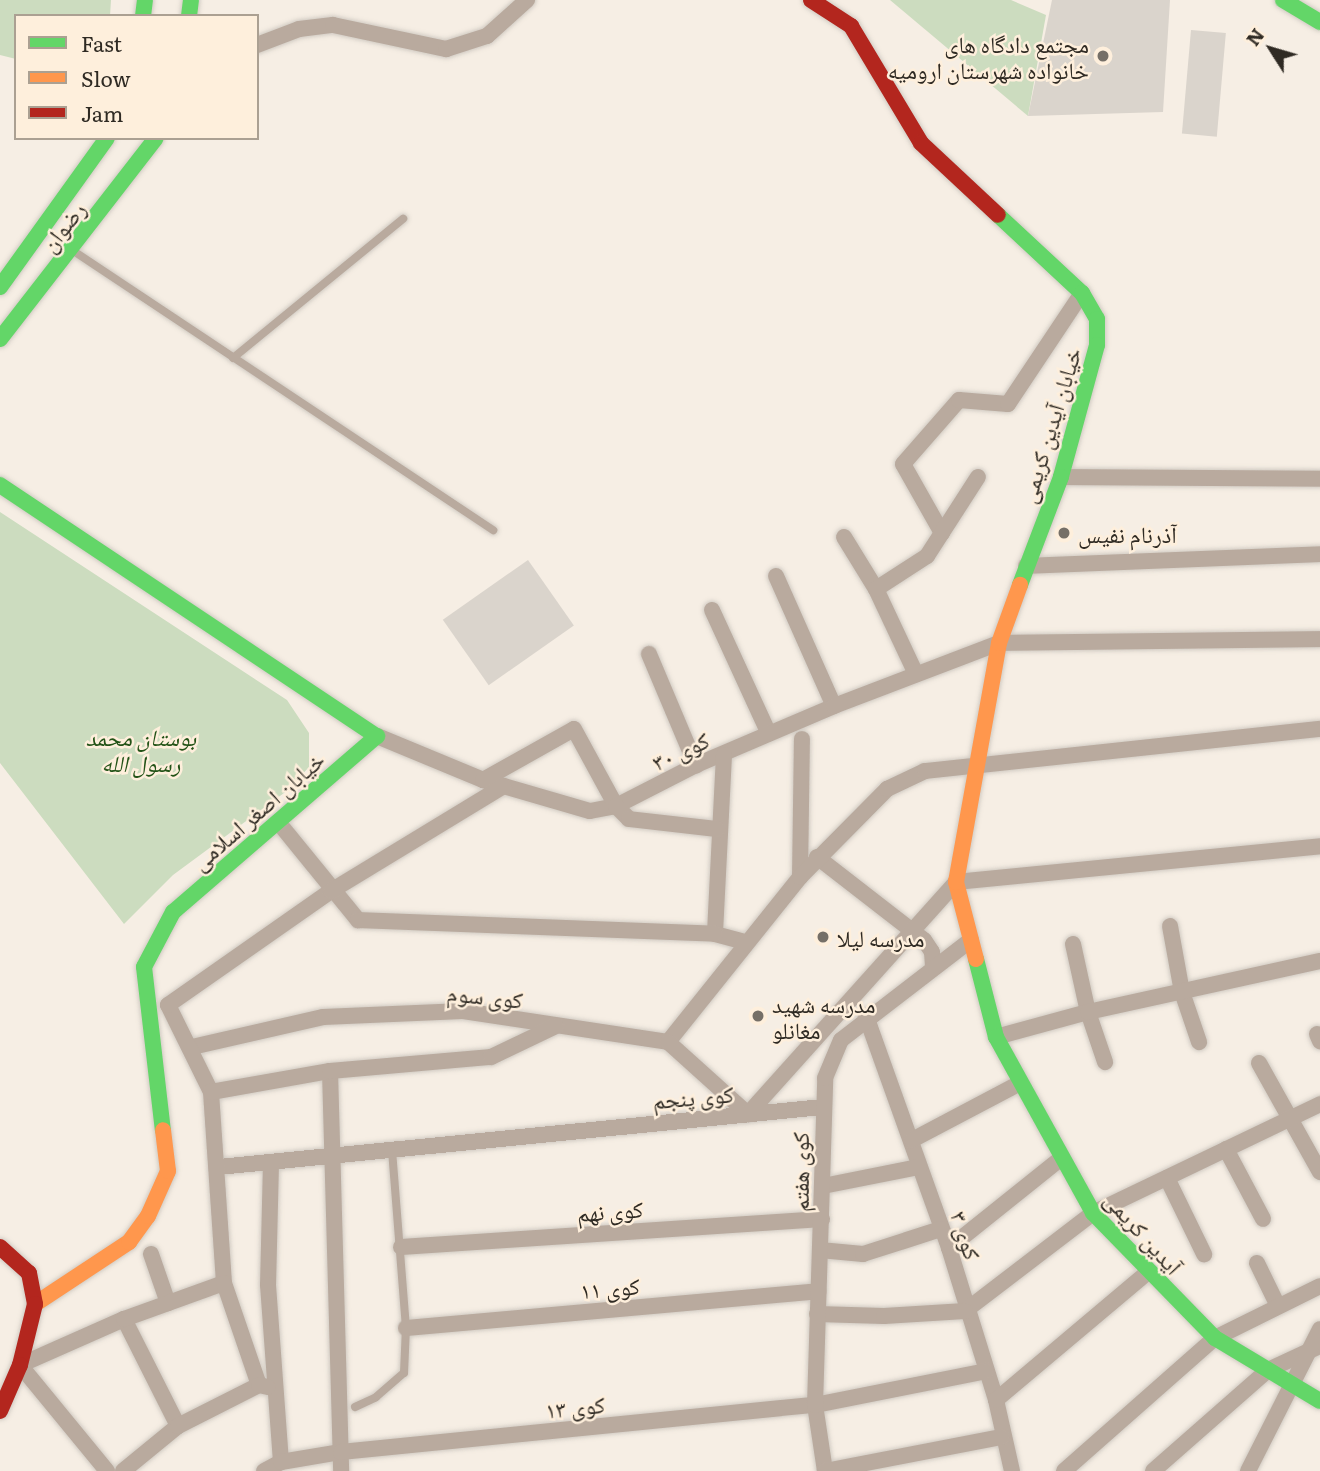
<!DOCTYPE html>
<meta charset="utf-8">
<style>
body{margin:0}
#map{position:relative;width:1320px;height:1471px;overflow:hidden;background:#f6eee4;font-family:Literata,"Noto Naskh Arabic",serif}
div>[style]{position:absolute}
.green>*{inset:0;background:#ccdcbf}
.building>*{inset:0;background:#dad4cc;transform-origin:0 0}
.roads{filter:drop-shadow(0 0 2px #d1cbc3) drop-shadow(0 0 2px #d1cbc3)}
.lane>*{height:8px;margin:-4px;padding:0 4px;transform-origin:4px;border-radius:4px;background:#b9aa9e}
.street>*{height:16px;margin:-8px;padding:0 8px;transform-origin:8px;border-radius:8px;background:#b9aa9e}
.fast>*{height:16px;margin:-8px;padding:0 8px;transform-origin:8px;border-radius:8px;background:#63d668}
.slow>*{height:16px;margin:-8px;padding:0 8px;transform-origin:8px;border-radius:8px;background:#ff974d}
.jam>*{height:16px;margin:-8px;padding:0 8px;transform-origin:8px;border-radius:8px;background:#b3261e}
.dots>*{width:19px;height:19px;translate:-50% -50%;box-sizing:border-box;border:4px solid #feefdc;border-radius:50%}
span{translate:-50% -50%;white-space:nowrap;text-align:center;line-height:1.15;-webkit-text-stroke:5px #feefdc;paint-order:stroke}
.poi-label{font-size:23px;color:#2f2a23}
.right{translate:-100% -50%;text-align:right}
.left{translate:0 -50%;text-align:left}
.street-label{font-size:23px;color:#2f2a23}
.park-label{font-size:23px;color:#235317;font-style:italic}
.legend{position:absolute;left:14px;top:14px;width:245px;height:126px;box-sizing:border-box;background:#feefdc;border:2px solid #aba092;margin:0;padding:9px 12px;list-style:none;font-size:21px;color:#2f2a23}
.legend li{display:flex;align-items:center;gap:14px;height:35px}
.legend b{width:35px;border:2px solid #aba092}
.north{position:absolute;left:1236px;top:14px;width:70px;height:70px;-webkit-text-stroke:5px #feefdc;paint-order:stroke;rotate:307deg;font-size:19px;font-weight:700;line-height:28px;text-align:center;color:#2f2a23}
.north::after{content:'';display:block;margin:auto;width:24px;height:32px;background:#2f2a23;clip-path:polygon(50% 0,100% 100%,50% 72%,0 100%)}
</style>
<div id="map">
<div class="green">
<i style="clip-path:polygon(0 0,111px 0,110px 16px,16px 16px,16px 59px,0 55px)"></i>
<i style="clip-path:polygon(890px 0,1011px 0,1046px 15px,1028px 116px)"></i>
<i style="clip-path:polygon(0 512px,287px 700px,309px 733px,309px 767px,288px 790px,173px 875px,124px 924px,0 763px)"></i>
</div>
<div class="building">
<i style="clip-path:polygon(1052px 0,1170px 0,1163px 112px,1028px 116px)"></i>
<i style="left:1191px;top:30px;width:35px;height:104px;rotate:5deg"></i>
<i style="left:528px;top:560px;width:80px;height:104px;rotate:55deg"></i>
</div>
<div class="roads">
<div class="lane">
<i style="left:72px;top:250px;width:506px;rotate:33.63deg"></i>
<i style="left:233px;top:358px;width:220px;rotate:-39.3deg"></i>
<i style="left:355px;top:1407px;width:23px;rotate:-25deg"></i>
<i style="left:376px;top:1397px;width:37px;rotate:-41deg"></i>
<i style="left:404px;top:1373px;width:45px;rotate:-87.5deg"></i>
<i style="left:406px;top:1328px;width:180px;rotate:-94.5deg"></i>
</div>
<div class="street">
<i style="left:257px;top:45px;width:45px;rotate:-20.9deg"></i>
<i style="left:299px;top:29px;width:34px;rotate:-7deg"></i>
<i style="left:333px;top:25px;width:116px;rotate:12deg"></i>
<i style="left:446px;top:49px;width:43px;rotate:-17.6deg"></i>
<i style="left:487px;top:36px;width:54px;rotate:-42deg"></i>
<i style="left:1061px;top:477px;width:259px;rotate:0.4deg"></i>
<i style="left:942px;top:533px;width:79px;rotate:-119.5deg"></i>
<i style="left:903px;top:464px;width:85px;rotate:-48.8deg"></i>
<i style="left:959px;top:400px;width:49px;rotate:4.7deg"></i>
<i style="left:1008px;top:404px;width:133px;rotate:-56.3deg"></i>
<i style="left:844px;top:537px;width:61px;rotate:58.4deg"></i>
<i style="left:876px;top:589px;width:94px;rotate:64.8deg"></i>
<i style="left:1026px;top:566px;width:294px;rotate:-2.3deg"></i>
<i style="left:776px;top:576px;width:142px;rotate:66deg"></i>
<i style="left:876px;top:589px;width:61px;rotate:-32.9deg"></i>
<i style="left:927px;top:556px;width:94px;rotate:-57.2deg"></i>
<i style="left:712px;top:610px;width:136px;rotate:65.3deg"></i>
<i style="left:649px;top:654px;width:121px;rotate:67.1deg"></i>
<i style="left:377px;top:736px;width:115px;rotate:22.5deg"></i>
<i style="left:483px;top:780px;width:111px;rotate:16.2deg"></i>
<i style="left:590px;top:811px;width:26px;rotate:-11deg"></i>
<i style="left:616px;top:806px;width:90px;rotate:-27.1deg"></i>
<i style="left:696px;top:765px;width:150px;rotate:-23.1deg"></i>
<i style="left:834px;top:706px;width:177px;rotate:-20.9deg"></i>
<i style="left:999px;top:643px;width:321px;rotate:-0.7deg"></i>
<i style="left:724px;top:755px;width:179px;rotate:92.9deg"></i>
<i style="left:715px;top:934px;width:31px;rotate:15deg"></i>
<i style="left:483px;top:780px;width:104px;rotate:-29.3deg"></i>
<i style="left:574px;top:729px;width:88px;rotate:61.4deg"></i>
<i style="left:616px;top:806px;width:18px;rotate:45deg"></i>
<i style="left:629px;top:819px;width:89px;rotate:6.5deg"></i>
<i style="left:278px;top:822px;width:127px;rotate:50.8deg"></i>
<i style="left:358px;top:920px;width:357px;rotate:2.2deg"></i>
<i style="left:817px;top:857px;width:135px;rotate:37.8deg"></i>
<i style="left:924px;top:940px;width:14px;rotate:56deg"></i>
<i style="left:932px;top:952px;width:15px;rotate:86deg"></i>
<i style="left:800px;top:877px;width:138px;rotate:-89.2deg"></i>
<i style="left:1170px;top:926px;width:67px;rotate:79.7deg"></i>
<i style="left:1182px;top:992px;width:53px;rotate:71.2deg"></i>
<i style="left:1073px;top:944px;width:70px;rotate:77.6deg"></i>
<i style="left:1088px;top:1012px;width:53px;rotate:71.2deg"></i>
<i style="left:866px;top:1016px;width:246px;rotate:70.3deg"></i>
<i style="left:949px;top:1248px;width:159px;rotate:72.8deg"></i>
<i style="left:996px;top:1400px;width:73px;rotate:77.3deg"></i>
<i style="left:1317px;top:1034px;width:8px;rotate:67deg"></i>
<i style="left:996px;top:1037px;width:95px;rotate:-15.2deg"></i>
<i style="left:1088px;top:1012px;width:238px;rotate:-12.4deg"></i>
<i style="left:668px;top:1042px;width:211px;rotate:-51.3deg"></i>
<i style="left:800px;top:877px;width:124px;rotate:-45.3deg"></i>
<i style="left:887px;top:789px;width:42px;rotate:-25.3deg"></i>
<i style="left:925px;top:771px;width:397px;rotate:-6.1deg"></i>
<i style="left:192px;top:1047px;width:134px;rotate:-12.9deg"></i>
<i style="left:323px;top:1017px;width:140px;rotate:-2.5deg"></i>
<i style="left:463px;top:1011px;width:207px;rotate:8.6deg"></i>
<i style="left:668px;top:1042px;width:108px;rotate:42deg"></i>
<i style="left:1259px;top:1063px;width:125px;rotate:60.8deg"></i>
<i style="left:330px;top:1071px;width:400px;rotate:88.4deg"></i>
<i style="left:211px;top:1092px;width:97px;rotate:-116.3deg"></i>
<i style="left:168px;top:1005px;width:199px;rotate:-35deg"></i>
<i style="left:331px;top:891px;width:202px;rotate:-31.3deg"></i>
<i style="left:748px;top:1114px;width:312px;rotate:-48.1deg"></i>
<i style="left:956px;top:882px;width:366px;rotate:-5.6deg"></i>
<i style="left:912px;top:1140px;width:122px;rotate:-27.8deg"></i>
<i style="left:1226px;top:1149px;width:79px;rotate:62.1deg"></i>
<i style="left:271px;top:1163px;width:122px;rotate:91.4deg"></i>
<i style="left:268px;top:1285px;width:177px;rotate:85.8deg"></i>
<i style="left:219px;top:1167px;width:606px;rotate:-5.68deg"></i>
<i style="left:1167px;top:1178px;width:85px;rotate:64deg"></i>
<i style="left:823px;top:1186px;width:98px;rotate:-11.2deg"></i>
<i style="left:401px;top:1247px;width:422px;rotate:-3.8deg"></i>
<i style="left:949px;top:1248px;width:142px;rotate:-38.7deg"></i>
<i style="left:820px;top:1250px;width:43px;rotate:5.3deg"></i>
<i style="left:863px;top:1254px;width:82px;rotate:-17.8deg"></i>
<i style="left:151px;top:1254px;width:52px;rotate:70.9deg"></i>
<i style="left:1257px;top:1263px;width:48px;rotate:64deg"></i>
<i style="left:224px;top:1283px;width:191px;rotate:-93.9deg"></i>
<i style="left:211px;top:1092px;width:121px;rotate:-10deg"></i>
<i style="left:330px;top:1071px;width:162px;rotate:-5deg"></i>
<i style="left:491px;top:1057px;width:72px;rotate:-25.5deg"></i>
<i style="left:965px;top:1311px;width:161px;rotate:-37.4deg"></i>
<i style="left:1093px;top:1213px;width:252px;rotate:-25.6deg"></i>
<i style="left:817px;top:1314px;width:67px;rotate:1.7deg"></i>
<i style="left:884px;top:1316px;width:81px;rotate:-3.5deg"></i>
<i style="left:124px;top:1319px;width:120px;rotate:63.2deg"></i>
<i style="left:406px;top:1328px;width:414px;rotate:-5.1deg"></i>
<i style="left:996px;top:1400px;width:197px;rotate:-40.1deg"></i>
<i style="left:107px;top:1471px;width:137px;rotate:-129.4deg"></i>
<i style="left:20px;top:1365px;width:114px;rotate:-23.9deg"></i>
<i style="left:124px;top:1319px;width:106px;rotate:-19.8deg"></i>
<i style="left:224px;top:1283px;width:108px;rotate:71.1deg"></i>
<i style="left:123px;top:1471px;width:71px;rotate:-39.3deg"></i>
<i style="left:178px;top:1426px;width:91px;rotate:-26.8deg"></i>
<i style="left:259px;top:1385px;width:9px;rotate:13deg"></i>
<i style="left:264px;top:1471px;width:19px;rotate:-28deg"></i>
<i style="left:281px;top:1462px;width:61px;rotate:-9.5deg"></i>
<i style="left:341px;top:1452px;width:476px;rotate:-5.7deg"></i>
<i style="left:815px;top:1405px;width:174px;rotate:-11.2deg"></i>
<i style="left:825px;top:1471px;width:67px;rotate:-98.6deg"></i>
<i style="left:815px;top:1405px;width:327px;rotate:-88.2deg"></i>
<i style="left:825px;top:1078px;width:41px;rotate:-67.2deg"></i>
<i style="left:841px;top:1040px;width:164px;rotate:-37.6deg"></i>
<i style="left:825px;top:1471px;width:180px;rotate:-10.9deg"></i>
<i style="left:1064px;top:1471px;width:201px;rotate:-41.4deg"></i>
<i style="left:1215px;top:1338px;width:117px;rotate:-26.3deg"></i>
<i style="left:1153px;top:1471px;width:153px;rotate:-41.3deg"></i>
<i style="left:1268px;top:1370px;width:57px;rotate:-24.8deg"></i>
<i style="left:1248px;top:1471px;width:159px;rotate:-63.1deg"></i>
</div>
<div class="fast">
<i style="left:1283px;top:0;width:43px;rotate:30.7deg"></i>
<i style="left:143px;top:16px;width:16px;rotate:-83deg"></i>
<i style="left:189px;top:16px;width:16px;rotate:-83deg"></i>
<i style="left:998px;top:215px;width:115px;rotate:42.9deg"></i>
<i style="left:1082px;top:293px;width:30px;rotate:60deg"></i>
<i style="left:1097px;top:319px;width:26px;rotate:90deg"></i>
<i style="left:1097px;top:345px;width:137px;rotate:105.3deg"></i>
<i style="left:1061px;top:477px;width:116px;rotate:110.8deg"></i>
<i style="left:0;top:287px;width:183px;rotate:-54.3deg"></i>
<i style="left:0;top:339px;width:254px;rotate:-52.2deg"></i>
<i style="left:0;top:485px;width:453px;rotate:33.7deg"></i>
<i style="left:377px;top:736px;width:269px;rotate:139.2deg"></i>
<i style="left:173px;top:912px;width:62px;rotate:117.8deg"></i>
<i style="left:144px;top:967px;width:164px;rotate:83.4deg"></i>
<i style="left:976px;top:959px;width:81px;rotate:75.6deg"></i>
<i style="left:996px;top:1037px;width:201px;rotate:61.1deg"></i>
<i style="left:1093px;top:1213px;width:175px;rotate:45.7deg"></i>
<i style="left:1215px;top:1338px;width:122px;rotate:31deg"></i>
</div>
<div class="slow">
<i style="left:976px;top:959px;width:80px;rotate:-104.6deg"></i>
<i style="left:956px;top:882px;width:243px;rotate:-79.8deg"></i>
<i style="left:999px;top:643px;width:62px;rotate:-70.1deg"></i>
<i style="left:35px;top:1304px;width:113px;rotate:-33.4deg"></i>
<i style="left:129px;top:1242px;width:32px;rotate:-54deg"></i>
<i style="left:148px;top:1216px;width:49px;rotate:-66deg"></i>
<i style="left:168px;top:1171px;width:41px;rotate:-97deg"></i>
</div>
<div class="jam">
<i style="left:811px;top:0;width:48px;rotate:33deg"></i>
<i style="left:851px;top:26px;width:136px;rotate:59.1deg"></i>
<i style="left:921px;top:143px;width:105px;rotate:43.1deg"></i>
<i style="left:0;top:1247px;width:39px;rotate:42deg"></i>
<i style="left:29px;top:1273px;width:32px;rotate:79deg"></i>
<i style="left:35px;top:1304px;width:63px;rotate:103.8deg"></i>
<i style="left:20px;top:1365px;width:50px;rotate:113.5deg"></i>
</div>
</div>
<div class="dots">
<i style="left:1103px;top:56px;background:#756f67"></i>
<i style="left:1064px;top:533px;background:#756f67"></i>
<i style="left:823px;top:937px;background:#756f67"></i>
<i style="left:758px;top:1016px;background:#756f67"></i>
</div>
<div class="poi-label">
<span class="right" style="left:1089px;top:56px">مجتمع دادگاه های<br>خانواده شهرستان ارومیه</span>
<span class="left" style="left:1078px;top:533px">آذرنام نفیس</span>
<span class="left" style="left:837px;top:937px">مدرسه لیلا</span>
<span class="left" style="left:772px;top:1016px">مدرسه شهید<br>مغانلو</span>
</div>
<div class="street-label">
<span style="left:62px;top:226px;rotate:-52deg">رضوان</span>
<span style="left:1049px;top:425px;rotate:-73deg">خیابان آیدین کریمی</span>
<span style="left:680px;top:750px;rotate:-25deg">کوی ۳۰</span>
<span style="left:257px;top:810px;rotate:-41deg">خیابان اصغر اسلامی</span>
<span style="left:485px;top:995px;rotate:6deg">کوی سوم</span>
<span style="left:693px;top:1096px;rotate:-5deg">کوی پنجم</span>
<span style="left:799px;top:1172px;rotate:-90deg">کوی هفتم</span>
<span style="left:610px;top:1210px;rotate:-4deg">کوی نهم</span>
<span style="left:1144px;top:1232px;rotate:48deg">آیدین کریمی</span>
<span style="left:967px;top:1235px;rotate:72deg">کوی ۳</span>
<span style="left:610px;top:1287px;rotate:-5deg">کوی ۱۱</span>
<span style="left:575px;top:1406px;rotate:-6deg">کوی ۱۳</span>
</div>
<div class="park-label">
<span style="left:141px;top:749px">بوستان محمد<br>رسول الله</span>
</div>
<ul class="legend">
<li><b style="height:9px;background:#63d668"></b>Fast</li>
<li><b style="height:9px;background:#ff974d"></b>Slow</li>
<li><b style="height:9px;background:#b3261e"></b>Jam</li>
</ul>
<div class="north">N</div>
</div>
